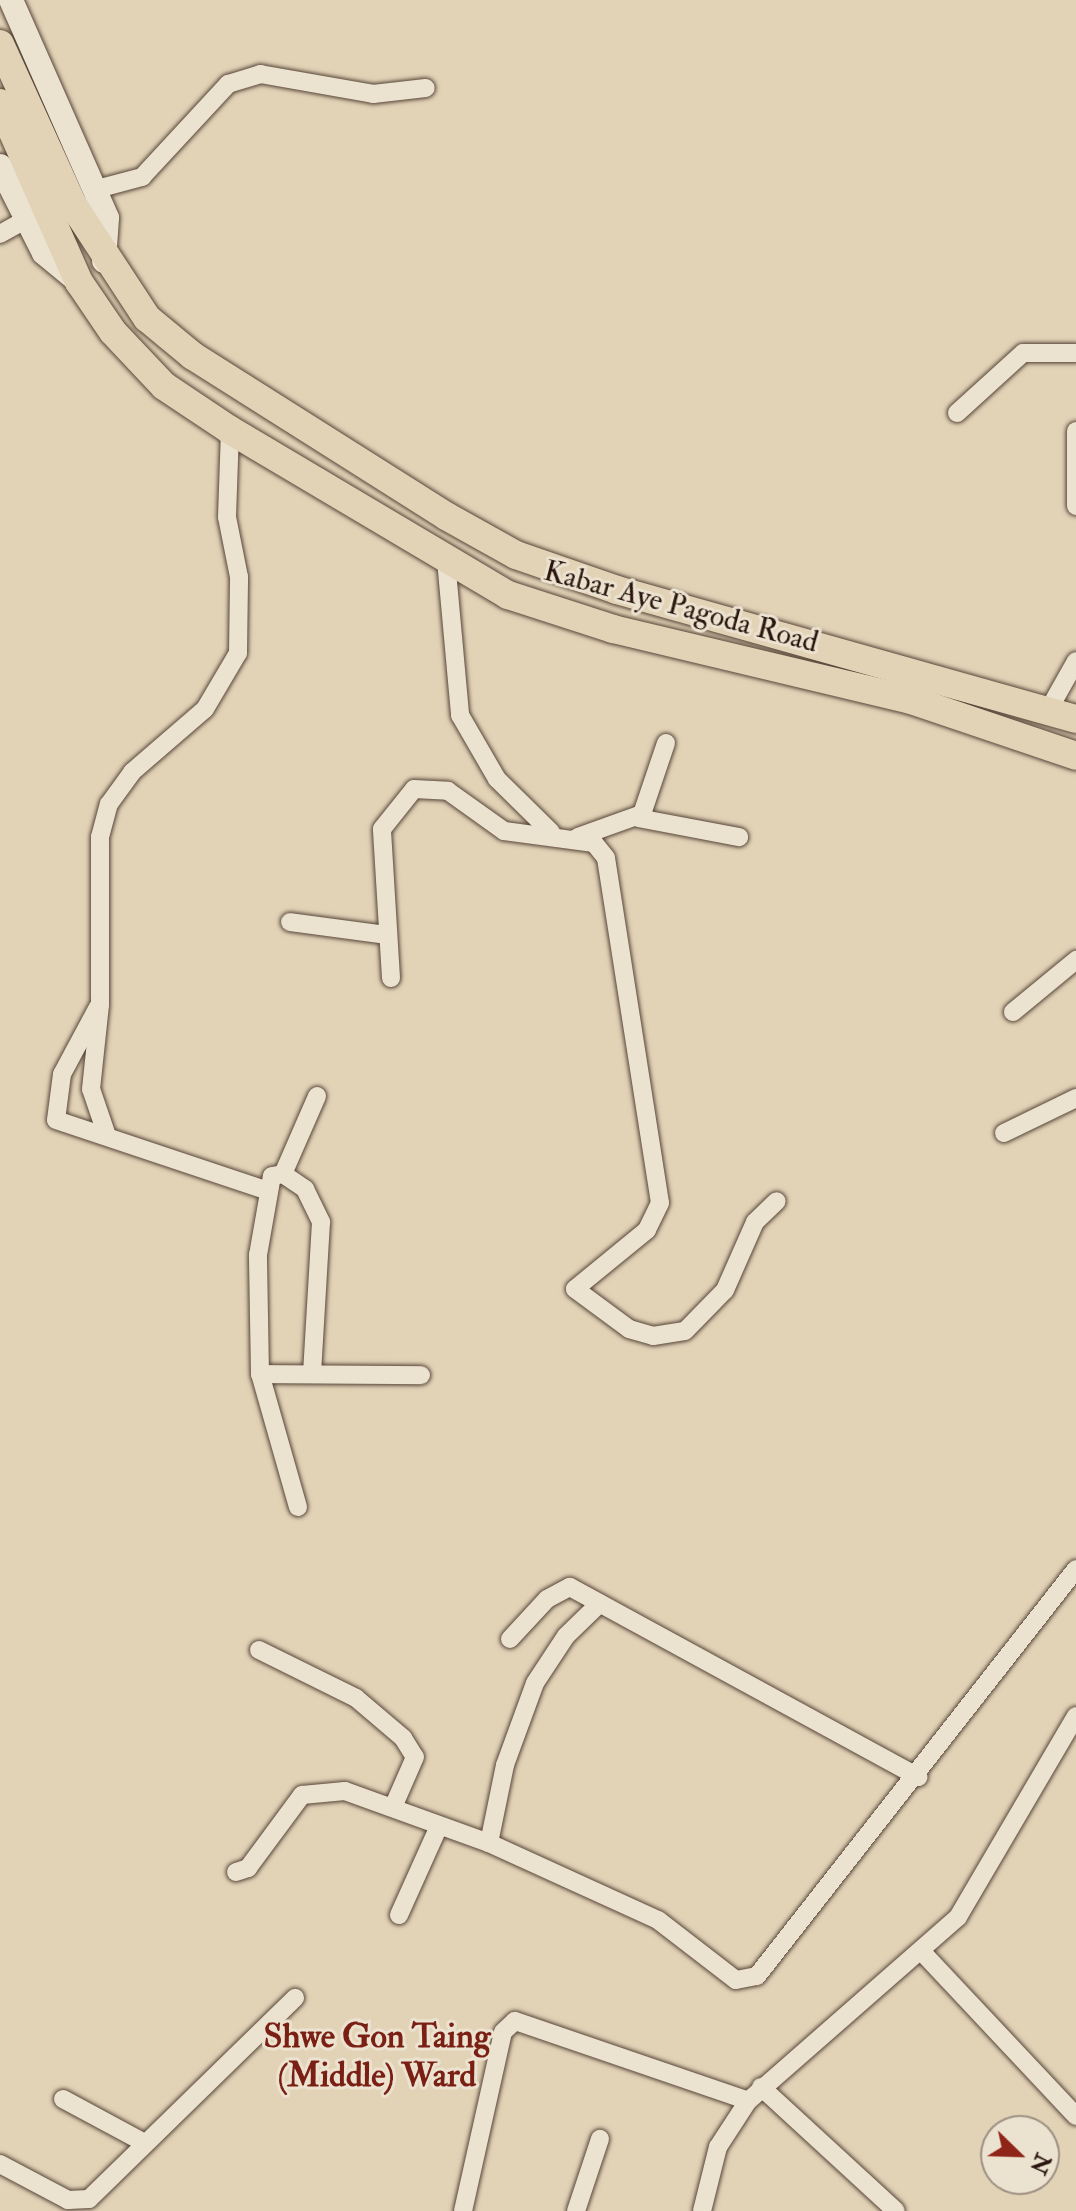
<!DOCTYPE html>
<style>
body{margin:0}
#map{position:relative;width:1076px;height:2211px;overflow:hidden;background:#e2d3b7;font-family:"IM FELL Double Pica",serif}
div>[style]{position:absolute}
.roads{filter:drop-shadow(0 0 2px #574538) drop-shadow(0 0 2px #574538)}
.street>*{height:18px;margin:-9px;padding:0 9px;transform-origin:9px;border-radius:9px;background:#ece2d0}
.secondary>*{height:24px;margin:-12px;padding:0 12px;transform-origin:12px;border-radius:12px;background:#ece2d0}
.primary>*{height:28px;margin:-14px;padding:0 14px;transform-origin:14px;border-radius:14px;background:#e2d3b7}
span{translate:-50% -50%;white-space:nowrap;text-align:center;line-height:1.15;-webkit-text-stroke:6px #ece2d0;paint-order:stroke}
.street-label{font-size:30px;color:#29160e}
.quarter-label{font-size:34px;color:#7a1f14;font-weight:700}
.north{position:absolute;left:980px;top:2115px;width:80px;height:80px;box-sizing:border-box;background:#ece2d0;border:2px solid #9e9082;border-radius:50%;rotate:113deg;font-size:22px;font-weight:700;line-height:32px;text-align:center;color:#29160e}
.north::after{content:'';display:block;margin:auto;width:28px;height:36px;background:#8f2418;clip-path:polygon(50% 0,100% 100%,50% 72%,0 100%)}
</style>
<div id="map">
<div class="roads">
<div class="street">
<i style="left:97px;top:189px;width:47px;rotate:-14.9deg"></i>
<i style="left:142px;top:177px;width:127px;rotate:-47.2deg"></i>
<i style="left:228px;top:84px;width:34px;rotate:-17deg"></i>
<i style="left:260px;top:74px;width:115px;rotate:10deg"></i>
<i style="left:373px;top:94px;width:53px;rotate:-6.5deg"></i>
<i style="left:0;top:234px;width:29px;rotate:-29deg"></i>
<i style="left:957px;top:413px;width:89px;rotate:-42.3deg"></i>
<i style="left:1023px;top:353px;width:53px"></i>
<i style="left:1076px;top:431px;width:75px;rotate:90deg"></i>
<i style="left:446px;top:560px;width:156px;rotate:84.8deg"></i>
<i style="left:460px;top:715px;width:74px;rotate:60deg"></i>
<i style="left:497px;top:779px;width:76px;rotate:44.5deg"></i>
<i style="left:1049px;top:709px;width:55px;rotate:-60.6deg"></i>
<i style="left:638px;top:818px;width:103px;rotate:10.7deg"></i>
<i style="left:578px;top:837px;width:68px;rotate:-19.8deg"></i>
<i style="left:642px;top:814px;width:75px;rotate:-71.3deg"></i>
<i style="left:290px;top:922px;width:97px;rotate:7.7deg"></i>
<i style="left:391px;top:978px;width:149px;rotate:-93.5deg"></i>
<i style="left:382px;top:829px;width:51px;rotate:-51.3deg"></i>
<i style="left:414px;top:789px;width:34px;rotate:3deg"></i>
<i style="left:448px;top:791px;width:69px;rotate:35.5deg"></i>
<i style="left:504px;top:831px;width:91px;rotate:7.6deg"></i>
<i style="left:594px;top:843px;width:19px;rotate:51deg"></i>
<i style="left:606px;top:858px;width:349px;rotate:81.1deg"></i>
<i style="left:660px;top:1203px;width:30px;rotate:116deg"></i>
<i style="left:647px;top:1230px;width:93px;rotate:140.7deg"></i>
<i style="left:575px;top:1289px;width:67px;rotate:36.5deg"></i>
<i style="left:629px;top:1329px;width:25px;rotate:16deg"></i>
<i style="left:653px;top:1336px;width:32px;rotate:-9deg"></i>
<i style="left:685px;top:1331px;width:57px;rotate:-45.7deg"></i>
<i style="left:725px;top:1290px;width:74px;rotate:-66.2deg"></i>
<i style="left:755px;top:1222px;width:30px;rotate:-44deg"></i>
<i style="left:98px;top:1007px;width:76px;rotate:118.2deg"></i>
<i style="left:62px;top:1074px;width:46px;rotate:97.4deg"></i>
<i style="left:56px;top:1120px;width:220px;rotate:18.5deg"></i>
<i style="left:1013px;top:1012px;width:82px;rotate:-39.5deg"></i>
<i style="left:106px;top:1133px;width:46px;rotate:-108.8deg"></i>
<i style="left:91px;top:1089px;width:84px;rotate:-83.9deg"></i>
<i style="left:100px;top:1005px;width:168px;rotate:-90deg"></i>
<i style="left:100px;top:837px;width:34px;rotate:-75deg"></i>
<i style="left:109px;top:804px;width:39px;rotate:-54deg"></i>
<i style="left:132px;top:772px;width:96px;rotate:-40.8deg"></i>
<i style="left:205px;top:709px;width:65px;rotate:-59.5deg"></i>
<i style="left:238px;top:653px;width:76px;rotate:-89.2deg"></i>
<i style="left:239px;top:577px;width:61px;rotate:-101.3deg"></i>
<i style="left:227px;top:517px;width:87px;rotate:-88deg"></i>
<i style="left:1004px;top:1133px;width:80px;rotate:-25.9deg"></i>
<i style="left:283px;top:1174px;width:85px;rotate:-66.4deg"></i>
<i style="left:260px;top:1374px;width:161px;rotate:0.4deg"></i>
<i style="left:298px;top:1507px;width:138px;rotate:-105.9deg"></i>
<i style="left:260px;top:1374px;width:119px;rotate:-91deg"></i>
<i style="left:258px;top:1255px;width:80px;rotate:-80deg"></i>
<i style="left:272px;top:1176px;width:11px;rotate:-10deg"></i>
<i style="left:283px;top:1174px;width:27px;rotate:34deg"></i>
<i style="left:305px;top:1189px;width:37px;rotate:64deg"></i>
<i style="left:321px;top:1222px;width:150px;rotate:93.4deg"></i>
<i style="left:510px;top:1639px;width:54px;rotate:-47.2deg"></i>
<i style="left:547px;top:1599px;width:26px;rotate:-28deg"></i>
<i style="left:570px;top:1587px;width:397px;rotate:28.6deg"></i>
<i style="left:259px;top:1650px;width:108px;rotate:26.3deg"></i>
<i style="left:356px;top:1698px;width:62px;rotate:40.4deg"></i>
<i style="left:403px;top:1738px;width:22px;rotate:58deg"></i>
<i style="left:415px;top:1757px;width:55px;rotate:113.7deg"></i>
<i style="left:489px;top:1843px;width:80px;rotate:-78.4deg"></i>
<i style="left:505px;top:1765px;width:87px;rotate:-69.9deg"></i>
<i style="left:535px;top:1683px;width:56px;rotate:-56.6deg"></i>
<i style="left:566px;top:1636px;width:47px;rotate:-44.1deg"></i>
<i style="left:236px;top:1872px;width:13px;rotate:-18deg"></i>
<i style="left:248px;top:1868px;width:91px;rotate:-53.5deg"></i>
<i style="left:302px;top:1795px;width:43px;rotate:-5.3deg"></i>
<i style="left:345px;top:1791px;width:153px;rotate:19.9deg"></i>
<i style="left:489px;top:1843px;width:186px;rotate:24.5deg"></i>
<i style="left:658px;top:1920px;width:98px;rotate:37.6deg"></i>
<i style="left:736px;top:1980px;width:21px;rotate:-11deg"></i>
<i style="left:757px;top:1976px;width:517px;rotate:-51.91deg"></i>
<i style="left:399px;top:1915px;width:98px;rotate:-65.8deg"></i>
<i style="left:922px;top:1952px;width:225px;rotate:46.8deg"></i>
<i style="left:761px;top:2087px;width:183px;rotate:42.6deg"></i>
<i style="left:63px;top:2099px;width:91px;rotate:28.3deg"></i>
<i style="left:0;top:2164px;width:77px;rotate:27.9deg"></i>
<i style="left:68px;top:2200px;width:21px;rotate:-3deg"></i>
<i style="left:89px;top:2199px;width:288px;rotate:-44.3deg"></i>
<i style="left:463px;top:2211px;width:183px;rotate:-77.4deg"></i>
<i style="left:503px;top:2032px;width:16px;rotate:-43deg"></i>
<i style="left:515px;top:2021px;width:246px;rotate:18.9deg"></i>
<i style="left:576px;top:2211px;width:76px;rotate:-71.6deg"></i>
<i style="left:702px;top:2211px;width:66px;rotate:-76deg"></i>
<i style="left:718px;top:2147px;width:55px;rotate:-56.9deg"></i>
<i style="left:748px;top:2101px;width:279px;rotate:-41.2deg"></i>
<i style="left:958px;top:1917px;width:233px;rotate:-59.6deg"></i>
</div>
<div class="secondary">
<i style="left:11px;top:0;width:238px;rotate:66.2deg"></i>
<i style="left:107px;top:218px;width:43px;rotate:94deg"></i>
<i style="left:0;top:166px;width:97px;rotate:63.2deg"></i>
<i style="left:44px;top:253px;width:44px;rotate:39.5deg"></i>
</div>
<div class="primary">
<i style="left:0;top:44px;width:177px;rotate:65.6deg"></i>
<i style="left:73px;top:205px;width:135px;rotate:56.8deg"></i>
<i style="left:147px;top:318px;width:60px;rotate:39.6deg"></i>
<i style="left:193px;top:356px;width:299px;rotate:32.3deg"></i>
<i style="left:446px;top:516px;width:80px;rotate:29.1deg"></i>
<i style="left:516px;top:555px;width:107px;rotate:19.1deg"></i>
<i style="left:617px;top:590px;width:477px;rotate:15.7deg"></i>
<i style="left:0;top:103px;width:196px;rotate:66.2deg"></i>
<i style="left:79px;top:282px;width:60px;rotate:55.8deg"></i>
<i style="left:113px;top:332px;width:74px;rotate:46.6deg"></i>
<i style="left:164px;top:386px;width:79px;rotate:33.7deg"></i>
<i style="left:230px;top:430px;width:323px;rotate:30.7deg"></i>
<i style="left:508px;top:595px;width:110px;rotate:17.9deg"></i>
<i style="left:613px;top:629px;width:306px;rotate:13.4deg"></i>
<i style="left:911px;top:700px;width:174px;rotate:18.7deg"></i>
</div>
</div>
<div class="street-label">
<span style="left:681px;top:607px;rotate:15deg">Kabar Aye Pagoda Road</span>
</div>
<div class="quarter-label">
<span style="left:377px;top:2056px">Shwe Gon Taing<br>(Middle) Ward</span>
</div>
<div class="north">N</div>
</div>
